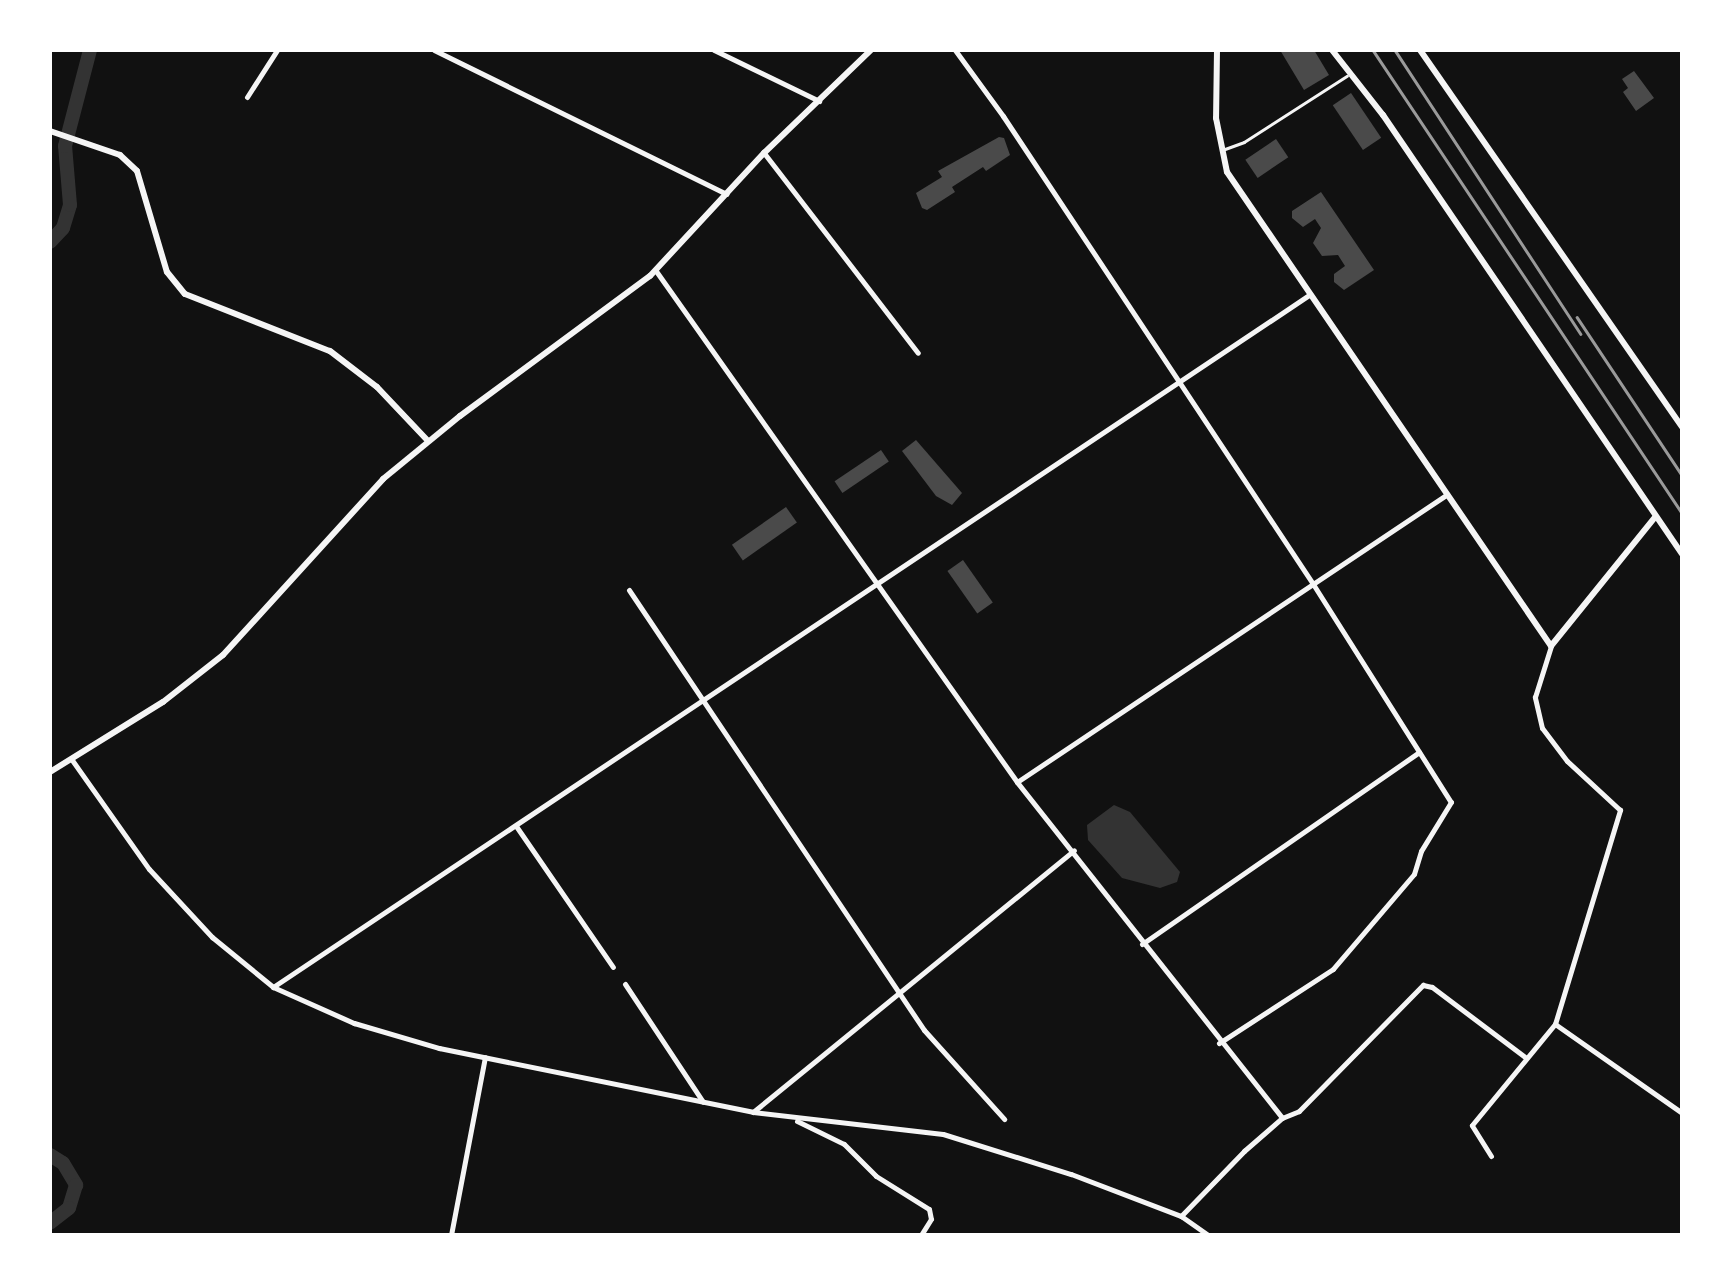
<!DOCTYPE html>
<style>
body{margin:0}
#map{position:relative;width:1732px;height:1285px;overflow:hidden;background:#111;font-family:"Work Sans",sans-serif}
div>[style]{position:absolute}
.water>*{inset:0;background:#333}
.river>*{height:14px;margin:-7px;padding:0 7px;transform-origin:7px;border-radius:7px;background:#333}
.building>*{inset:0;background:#4a4a4a;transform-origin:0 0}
.service>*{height:2.5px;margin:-1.25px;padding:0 1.25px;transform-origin:1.25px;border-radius:1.25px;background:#f5f5f5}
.minor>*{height:5px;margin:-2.5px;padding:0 2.5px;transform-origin:2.5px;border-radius:2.5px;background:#f5f5f5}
.tertiary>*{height:6px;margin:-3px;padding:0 3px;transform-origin:3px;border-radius:3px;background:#f5f5f5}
.secondary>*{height:6px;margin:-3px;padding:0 3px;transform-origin:3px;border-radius:3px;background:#f5f5f5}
.rail>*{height:2.5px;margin:-1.25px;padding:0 1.25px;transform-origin:1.25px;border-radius:1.25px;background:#9a9a9a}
span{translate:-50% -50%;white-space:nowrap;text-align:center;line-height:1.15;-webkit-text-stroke:8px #fff;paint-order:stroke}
.frame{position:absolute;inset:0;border:52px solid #fff;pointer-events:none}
</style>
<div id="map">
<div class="water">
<i style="clip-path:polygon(1114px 805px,1130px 812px,1180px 872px,1177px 882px,1160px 888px,1122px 878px,1088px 840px,1087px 825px)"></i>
</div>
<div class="river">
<i style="left:50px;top:242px;width:19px;rotate:-47deg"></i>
<i style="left:63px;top:228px;width:24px;rotate:-73deg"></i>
<i style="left:70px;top:205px;width:59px;rotate:-94.8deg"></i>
<i style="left:65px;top:146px;width:99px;rotate:-75.4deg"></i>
<i style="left:50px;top:1155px;width:15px;rotate:32deg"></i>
<i style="left:63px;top:1163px;width:26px;rotate:59deg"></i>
<i style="left:76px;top:1185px;width:24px;rotate:107deg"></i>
<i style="left:69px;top:1208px;width:24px;rotate:142deg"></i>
</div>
<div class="building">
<i style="clip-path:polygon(1280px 50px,1314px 50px,1329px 75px,1304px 90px)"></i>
<i style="clip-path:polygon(1634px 71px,1654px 98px,1636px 111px,1623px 92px,1628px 88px,1622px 79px)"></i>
<i style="left:1351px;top:93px;width:54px;height:22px;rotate:56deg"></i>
<i style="clip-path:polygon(999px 137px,1004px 138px,1010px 155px,986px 171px,983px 167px,952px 187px,955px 192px,927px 210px,922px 208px,916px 193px,942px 177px,938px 171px)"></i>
<i style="left:1276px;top:139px;width:22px;height:37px;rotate:56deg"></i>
<i style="clip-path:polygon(1321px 192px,1374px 270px,1344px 290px,1334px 282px,1334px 274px,1345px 266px,1338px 255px,1322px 256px,1313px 243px,1321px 228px,1315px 219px,1303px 227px,1292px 218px,1292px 211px)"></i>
<i style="clip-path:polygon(916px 440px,962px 493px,952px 505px,936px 496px,902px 451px)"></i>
<i style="left:881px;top:450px;width:14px;height:56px;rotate:56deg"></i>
<i style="left:786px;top:507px;width:19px;height:66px;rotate:55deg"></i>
<i style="left:963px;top:560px;width:52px;height:19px;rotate:55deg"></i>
</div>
<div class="service">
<i style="left:1225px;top:149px;width:20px;rotate:-20deg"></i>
<i style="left:1244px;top:142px;width:122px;rotate:-32.7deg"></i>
</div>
<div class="minor">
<i style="left:434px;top:50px;width:326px;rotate:26.2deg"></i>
<i style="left:714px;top:50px;width:117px;rotate:25.9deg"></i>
<i style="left:955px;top:50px;width:82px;rotate:54deg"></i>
<i style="left:1003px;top:116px;width:561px;rotate:56.48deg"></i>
<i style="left:1313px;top:584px;width:258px;rotate:57.7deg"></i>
<i style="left:1451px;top:802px;width:57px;rotate:121.5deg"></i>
<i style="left:1421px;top:851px;width:24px;rotate:107deg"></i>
<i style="left:1414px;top:874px;width:125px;rotate:130.5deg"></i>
<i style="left:1333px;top:969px;width:136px;rotate:147deg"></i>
<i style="left:247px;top:97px;width:56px;rotate:-57.4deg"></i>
<i style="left:764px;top:153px;width:252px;rotate:52.4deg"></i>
<i style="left:656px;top:271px;width:626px;rotate:54.76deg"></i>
<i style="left:1017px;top:782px;width:428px;rotate:51.7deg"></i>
<i style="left:629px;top:590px;width:530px;rotate:56.16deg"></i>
<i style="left:924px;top:1030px;width:120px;rotate:48deg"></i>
<i style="left:72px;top:760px;width:133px;rotate:54.8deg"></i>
<i style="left:149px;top:869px;width:93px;rotate:47.2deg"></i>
<i style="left:212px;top:937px;width:79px;rotate:39.3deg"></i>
<i style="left:273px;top:987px;width:89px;rotate:24deg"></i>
<i style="left:354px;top:1023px;width:89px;rotate:16.4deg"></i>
<i style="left:439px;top:1048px;width:320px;rotate:11.5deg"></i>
<i style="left:753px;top:1112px;width:191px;rotate:6.6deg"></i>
<i style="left:943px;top:1134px;width:134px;rotate:17.4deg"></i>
<i style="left:1071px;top:1174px;width:118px;rotate:20.9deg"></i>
<i style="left:1181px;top:1216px;width:91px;rotate:-45.9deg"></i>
<i style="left:1244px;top:1151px;width:50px;rotate:-41deg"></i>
<i style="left:1282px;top:1118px;width:18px;rotate:-22deg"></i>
<i style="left:1299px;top:1111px;width:177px;rotate:-45.5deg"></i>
<i style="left:1423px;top:985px;width:9px;rotate:13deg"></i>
<i style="left:1432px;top:987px;width:116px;rotate:37deg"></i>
<i style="left:1017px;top:782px;width:516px;rotate:-33.78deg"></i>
<i style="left:516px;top:826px;width:171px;rotate:55.5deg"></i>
<i style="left:1142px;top:944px;width:337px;rotate:-34.7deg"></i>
<i style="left:625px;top:984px;width:141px;rotate:56.5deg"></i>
<i style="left:273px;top:987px;width:1246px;rotate:-33.74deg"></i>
<i style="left:1555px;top:1024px;width:155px;rotate:35deg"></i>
<i style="left:753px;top:1112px;width:414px;rotate:-39.2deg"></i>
<i style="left:797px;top:1121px;width:52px;rotate:26.1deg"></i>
<i style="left:844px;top:1144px;width:45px;rotate:45deg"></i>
<i style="left:876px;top:1176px;width:62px;rotate:31.9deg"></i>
<i style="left:929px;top:1209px;width:10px;rotate:79deg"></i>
<i style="left:931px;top:1219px;width:19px;rotate:122deg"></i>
<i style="left:1491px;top:1156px;width:36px;rotate:-122deg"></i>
<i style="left:1472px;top:1125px;width:131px;rotate:-50.6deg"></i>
<i style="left:1555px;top:1024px;width:224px;rotate:-73.1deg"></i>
<i style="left:1620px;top:810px;width:72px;rotate:-137.2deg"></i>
<i style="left:1567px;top:761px;width:41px;rotate:-127.1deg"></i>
<i style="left:1542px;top:728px;width:32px;rotate:-103deg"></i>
<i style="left:1535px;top:697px;width:53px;rotate:-72.6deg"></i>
<i style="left:1181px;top:1216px;width:33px;rotate:35deg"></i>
<i style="left:451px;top:1235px;width:181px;rotate:-79.2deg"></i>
</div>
<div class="tertiary">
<i style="left:1217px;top:50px;width:68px;rotate:90.8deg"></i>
<i style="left:1216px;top:118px;width:55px;rotate:78.5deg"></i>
<i style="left:1227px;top:172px;width:574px;rotate:55.65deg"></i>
<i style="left:1551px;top:646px;width:166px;rotate:-51.1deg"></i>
<i style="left:1332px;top:50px;width:83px;rotate:51.9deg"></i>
<i style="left:1383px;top:115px;width:531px;rotate:55.74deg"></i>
<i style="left:1420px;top:50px;width:459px;rotate:55.2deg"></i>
<i style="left:50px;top:131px;width:74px;rotate:18.9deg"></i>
<i style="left:120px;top:155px;width:23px;rotate:43deg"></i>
<i style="left:137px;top:171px;width:105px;rotate:73.5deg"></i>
<i style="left:167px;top:272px;width:28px;rotate:51deg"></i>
<i style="left:185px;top:294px;width:156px;rotate:21.5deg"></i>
<i style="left:330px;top:351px;width:59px;rotate:37.5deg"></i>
<i style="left:377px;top:387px;width:74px;rotate:46.6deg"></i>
</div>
<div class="secondary">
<i style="left:50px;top:772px;width:133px;rotate:-31.8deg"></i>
<i style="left:163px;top:702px;width:76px;rotate:-38.1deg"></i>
<i style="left:223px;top:655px;width:238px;rotate:-47.7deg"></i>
<i style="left:383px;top:479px;width:99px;rotate:-39.3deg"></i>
<i style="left:460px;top:416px;width:236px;rotate:-36.4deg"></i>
<i style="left:650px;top:276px;width:168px;rotate:-47.2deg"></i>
<i style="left:764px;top:153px;width:149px;rotate:-43.9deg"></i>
</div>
<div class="rail">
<i style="left:1373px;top:50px;width:557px;rotate:56.28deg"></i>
<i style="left:1395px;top:50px;width:339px;rotate:56.8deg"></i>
<i style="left:1577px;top:317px;width:190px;rotate:56.4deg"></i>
</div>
<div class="frame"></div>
</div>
